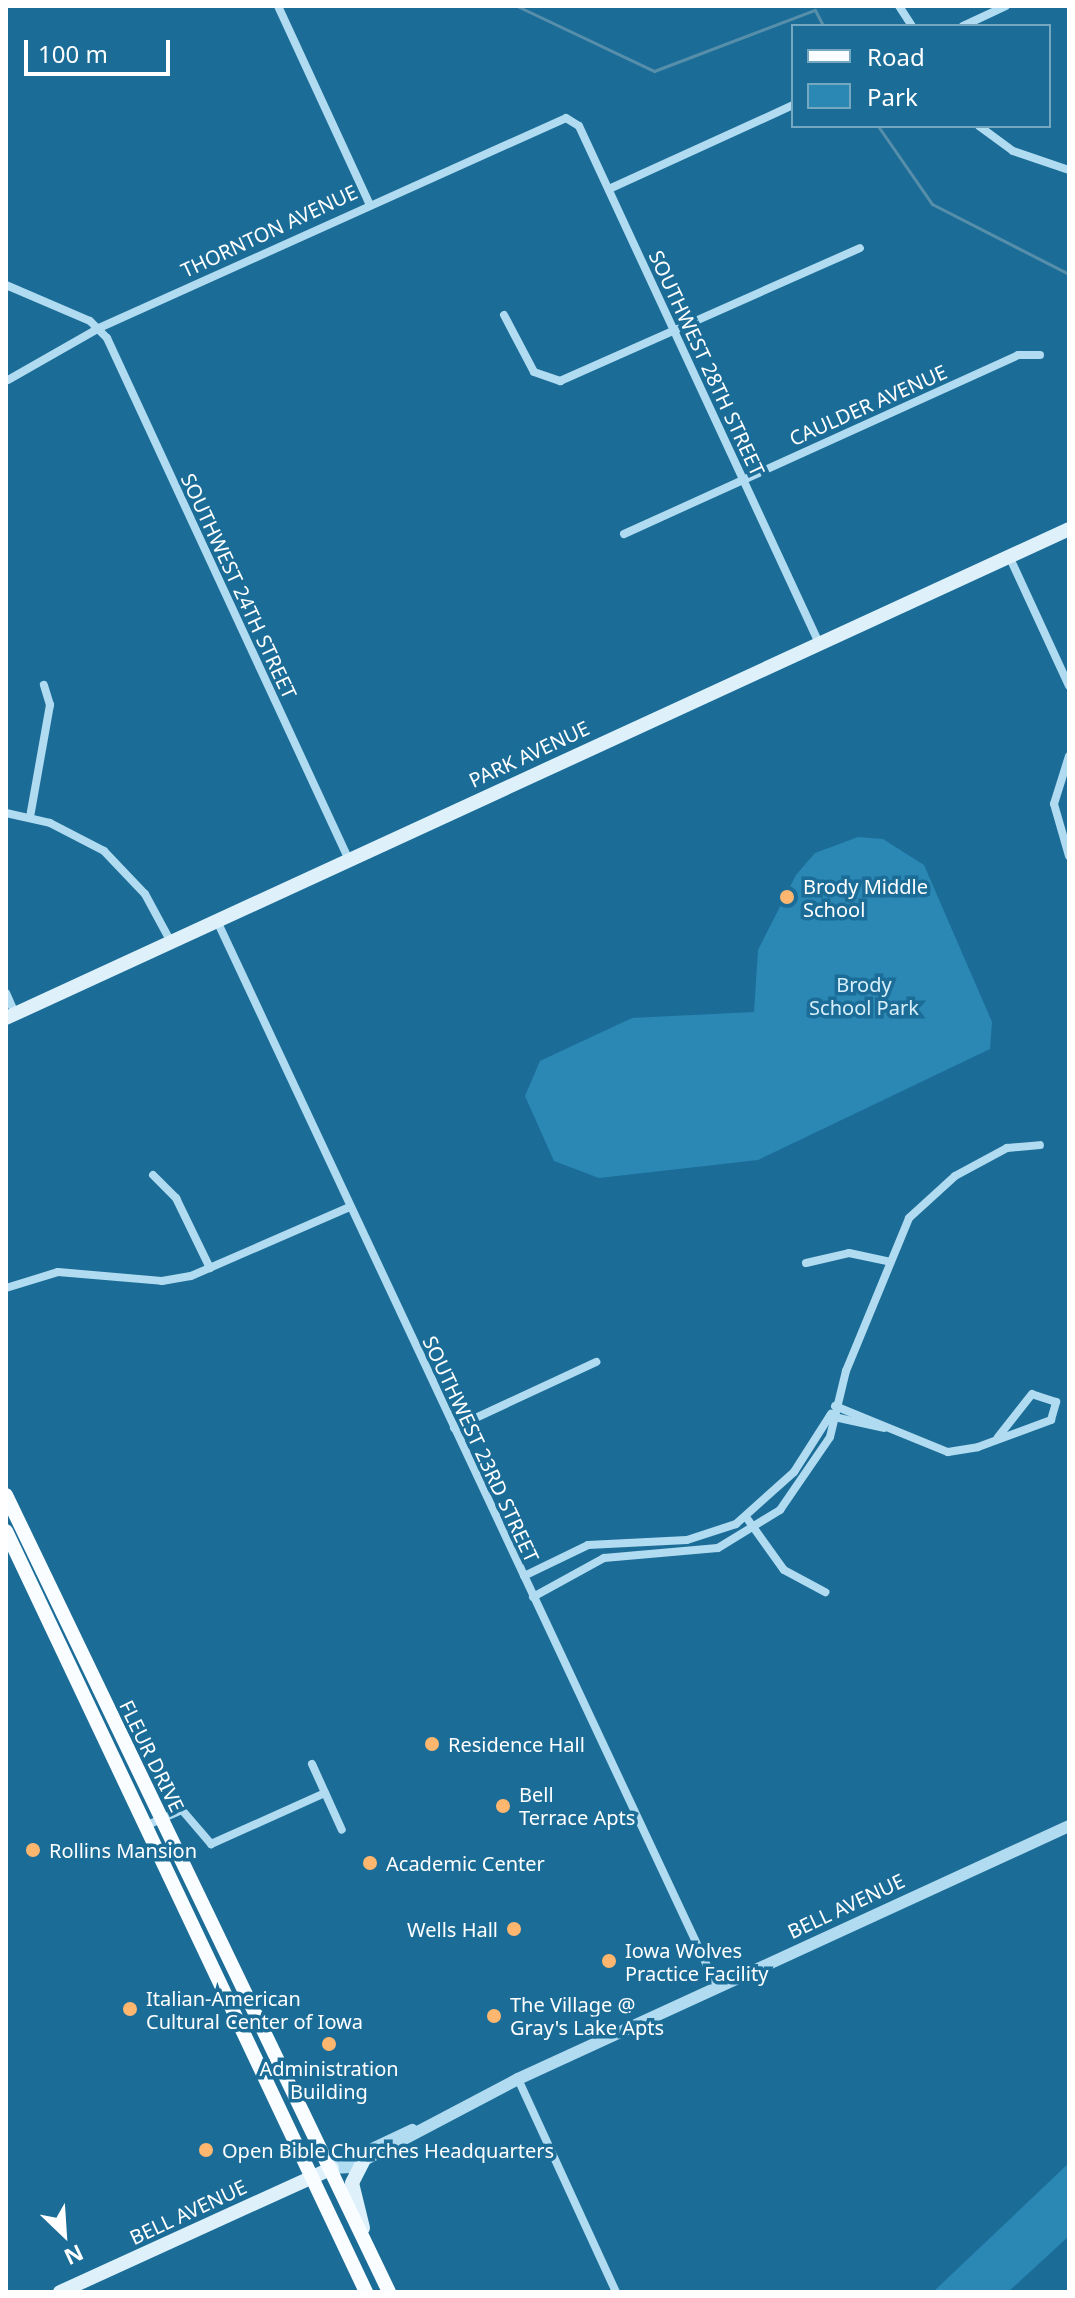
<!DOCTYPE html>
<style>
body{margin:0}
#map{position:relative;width:1075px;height:2298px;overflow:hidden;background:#1b6d98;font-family:"Noto Sans",sans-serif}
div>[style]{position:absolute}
.green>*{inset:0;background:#2b87b4}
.stream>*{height:3px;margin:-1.5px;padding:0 1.5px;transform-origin:1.5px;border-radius:1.5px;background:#578eaa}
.minor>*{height:8px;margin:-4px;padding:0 4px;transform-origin:4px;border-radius:4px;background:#b0dbf0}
.tertiary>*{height:12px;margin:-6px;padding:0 6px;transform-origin:6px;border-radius:6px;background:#b0dbf0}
.secondary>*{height:14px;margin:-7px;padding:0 7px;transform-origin:7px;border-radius:7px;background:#def1fb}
.primary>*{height:14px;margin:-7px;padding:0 7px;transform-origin:7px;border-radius:7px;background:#f9fdff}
.dots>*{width:22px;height:22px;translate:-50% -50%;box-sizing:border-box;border:4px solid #1b6d98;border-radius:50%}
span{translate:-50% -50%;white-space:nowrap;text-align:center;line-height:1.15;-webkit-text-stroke:7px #1b6d98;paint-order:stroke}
.street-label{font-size:20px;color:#fff}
.poi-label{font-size:20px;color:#fff}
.left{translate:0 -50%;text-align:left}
.right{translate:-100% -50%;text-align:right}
.park-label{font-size:20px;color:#d7effb}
.frame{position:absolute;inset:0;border:8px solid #fff;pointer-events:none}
.legend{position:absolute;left:791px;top:24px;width:260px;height:104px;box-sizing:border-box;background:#1b6d98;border:2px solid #76a7c1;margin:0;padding:10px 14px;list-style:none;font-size:24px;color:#fff}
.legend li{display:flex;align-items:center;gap:16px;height:40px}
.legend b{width:40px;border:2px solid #76a7c1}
.north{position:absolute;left:24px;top:2194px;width:80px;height:80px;-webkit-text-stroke:6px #1b6d98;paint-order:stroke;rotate:155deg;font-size:22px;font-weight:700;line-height:32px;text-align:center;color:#fff}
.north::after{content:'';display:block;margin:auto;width:28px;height:36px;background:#fff;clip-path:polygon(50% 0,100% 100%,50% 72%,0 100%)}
.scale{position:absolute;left:24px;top:40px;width:146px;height:36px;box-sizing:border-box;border:4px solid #fff;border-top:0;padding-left:10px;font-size:24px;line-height:28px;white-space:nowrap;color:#fff;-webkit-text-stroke:6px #1b6d98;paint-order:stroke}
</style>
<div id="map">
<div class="green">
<i style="clip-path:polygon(858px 837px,883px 839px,924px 865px,992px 1022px,990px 1049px,758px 1160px,599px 1178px,554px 1161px,525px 1096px,540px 1061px,632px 1018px,754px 1012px,758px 950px,796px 875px,815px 853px)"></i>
<i style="clip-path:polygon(1069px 2163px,1069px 2236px,1008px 2292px,933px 2292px)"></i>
</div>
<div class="stream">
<i style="left:517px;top:6px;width:152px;rotate:25.4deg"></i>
<i style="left:654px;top:71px;width:172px;rotate:-20.8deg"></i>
<i style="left:815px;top:10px;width:18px;rotate:63deg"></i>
<i style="left:878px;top:126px;width:95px;rotate:55.3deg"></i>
<i style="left:932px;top:204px;width:154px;rotate:27.1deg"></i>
</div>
<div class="minor">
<i style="left:278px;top:6px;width:217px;rotate:65.2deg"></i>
<i style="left:899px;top:6px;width:24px;rotate:57deg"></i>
<i style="left:963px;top:26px;width:47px;rotate:-24.9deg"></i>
<i style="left:979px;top:126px;width:42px;rotate:36.3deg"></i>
<i style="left:1013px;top:151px;width:59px;rotate:18.7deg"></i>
<i style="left:609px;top:189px;width:202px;rotate:-24.5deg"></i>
<i style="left:6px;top:285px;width:91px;rotate:23.2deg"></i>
<i style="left:90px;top:321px;width:24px;rotate:45deg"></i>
<i style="left:107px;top:338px;width:575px;rotate:65.13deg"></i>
<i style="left:504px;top:315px;width:64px;rotate:62.2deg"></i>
<i style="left:534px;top:372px;width:28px;rotate:19deg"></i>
<i style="left:560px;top:381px;width:328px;rotate:-23.9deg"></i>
<i style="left:8px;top:380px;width:105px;rotate:-29.7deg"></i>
<i style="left:99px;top:328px;width:512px;rotate:-24.21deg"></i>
<i style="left:566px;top:118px;width:15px;rotate:32deg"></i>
<i style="left:579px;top:126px;width:570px;rotate:65.1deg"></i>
<i style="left:624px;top:534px;width:433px;rotate:-24.4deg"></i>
<i style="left:1018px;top:355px;width:22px"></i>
<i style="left:1009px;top:556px;width:143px;rotate:65.2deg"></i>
<i style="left:1069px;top:756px;width:50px;rotate:107.4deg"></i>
<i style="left:1054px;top:804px;width:54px;rotate:73.9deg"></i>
<i style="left:6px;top:813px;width:45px;rotate:12.8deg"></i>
<i style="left:50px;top:823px;width:61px;rotate:27.4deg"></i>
<i style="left:104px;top:851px;width:59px;rotate:46.4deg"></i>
<i style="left:145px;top:894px;width:55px;rotate:61.6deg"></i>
<i style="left:30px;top:817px;width:114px;rotate:-79.9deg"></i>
<i style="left:50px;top:705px;width:21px;rotate:-107deg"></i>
<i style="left:218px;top:923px;width:1175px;rotate:64.87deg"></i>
<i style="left:6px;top:993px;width:22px;rotate:66deg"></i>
<i style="left:153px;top:1175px;width:33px;rotate:45deg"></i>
<i style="left:176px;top:1198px;width:78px;rotate:64.1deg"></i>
<i style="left:806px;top:1263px;width:44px;rotate:-13.1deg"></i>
<i style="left:849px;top:1253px;width:39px;rotate:12deg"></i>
<i style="left:6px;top:1288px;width:54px;rotate:-17.1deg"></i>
<i style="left:58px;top:1272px;width:104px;rotate:4.9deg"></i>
<i style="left:162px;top:1281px;width:29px;rotate:-10deg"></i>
<i style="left:191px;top:1276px;width:173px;rotate:-23.5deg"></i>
<i style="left:835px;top:1406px;width:122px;rotate:22.2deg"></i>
<i style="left:948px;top:1452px;width:30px;rotate:-9deg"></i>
<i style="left:978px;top:1447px;width:78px;rotate:-20.3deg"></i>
<i style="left:1051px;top:1420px;width:19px;rotate:-74deg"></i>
<i style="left:1056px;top:1402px;width:25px;rotate:-162deg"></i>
<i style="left:1032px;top:1394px;width:55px;rotate:128.3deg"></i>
<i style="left:830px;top:1416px;width:55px;rotate:12.5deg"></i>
<i style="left:454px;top:1428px;width:157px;rotate:-24.9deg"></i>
<i style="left:746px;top:1517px;width:65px;rotate:54.4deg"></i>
<i style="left:784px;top:1570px;width:47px;rotate:28.2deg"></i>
<i style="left:524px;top:1576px;width:71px;rotate:-25.8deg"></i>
<i style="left:588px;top:1545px;width:99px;rotate:-2.9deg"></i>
<i style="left:687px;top:1540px;width:52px;rotate:-18.1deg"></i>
<i style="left:736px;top:1524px;width:78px;rotate:-41.9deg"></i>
<i style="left:794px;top:1472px;width:69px;rotate:-57.5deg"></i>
<i style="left:533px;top:1597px;width:81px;rotate:-28.8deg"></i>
<i style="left:604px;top:1558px;width:114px;rotate:-5deg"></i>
<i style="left:718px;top:1548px;width:73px;rotate:-31.5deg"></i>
<i style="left:780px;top:1510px;width:88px;rotate:-55.6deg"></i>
<i style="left:830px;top:1437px;width:68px;rotate:-76.4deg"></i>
<i style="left:846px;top:1371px;width:165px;rotate:-67.6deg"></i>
<i style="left:909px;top:1218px;width:62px;rotate:-42.4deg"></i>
<i style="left:955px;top:1176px;width:59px;rotate:-28.3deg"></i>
<i style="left:1007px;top:1148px;width:33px;rotate:-5deg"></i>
<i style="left:312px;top:1764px;width:72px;rotate:65.6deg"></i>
<i style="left:145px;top:1826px;width:40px;rotate:-23.4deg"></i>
<i style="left:182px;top:1810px;width:45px;rotate:49.5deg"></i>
<i style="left:211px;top:1844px;width:125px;rotate:-24.1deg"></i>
<i style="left:518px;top:2079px;width:234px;rotate:65.3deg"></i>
</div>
<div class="tertiary">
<i style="left:332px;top:2168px;width:19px;rotate:-3deg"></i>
<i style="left:351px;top:2167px;width:189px;rotate:-27.8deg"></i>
<i style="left:518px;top:2079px;width:606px;rotate:-24.66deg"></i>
<i style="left:332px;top:2168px;width:89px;rotate:-25.4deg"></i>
</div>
<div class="secondary">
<i style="left:6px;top:1018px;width:1170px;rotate:-24.7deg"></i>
<i style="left:363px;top:2228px;width:46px;rotate:-103.7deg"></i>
<i style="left:352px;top:2183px;width:25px;rotate:-63deg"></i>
<i style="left:60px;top:2292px;width:299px;rotate:-24.5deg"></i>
</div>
<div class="primary">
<i style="left:6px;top:1495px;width:884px;rotate:64.33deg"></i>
<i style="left:6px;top:1531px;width:842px;rotate:64.68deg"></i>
</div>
<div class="dots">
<i style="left:787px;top:897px;background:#ffb66f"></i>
<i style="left:432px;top:1744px;background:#ffb66f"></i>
<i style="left:503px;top:1806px;background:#ffb66f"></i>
<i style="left:33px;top:1850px;background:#ffb66f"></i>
<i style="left:370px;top:1863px;background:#ffb66f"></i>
<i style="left:514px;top:1929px;background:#ffb66f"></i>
<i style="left:609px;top:1961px;background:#ffb66f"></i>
<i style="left:130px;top:2009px;background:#ffb66f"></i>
<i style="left:494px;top:2016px;background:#ffb66f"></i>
<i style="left:329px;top:2044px;background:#ffb66f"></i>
<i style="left:206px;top:2150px;background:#ffb66f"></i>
</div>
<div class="street-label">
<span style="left:269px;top:231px;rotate:-25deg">THORNTON AVENUE</span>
<span style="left:707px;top:363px;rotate:65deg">SOUTHWEST 28TH STREET</span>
<span style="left:868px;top:405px;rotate:-24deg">CAULDER AVENUE</span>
<span style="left:239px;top:586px;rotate:65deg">SOUTHWEST 24TH STREET</span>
<span style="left:529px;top:754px;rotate:-25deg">PARK AVENUE</span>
<span style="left:481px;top:1449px;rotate:65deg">SOUTHWEST 23RD STREET</span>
<span style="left:152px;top:1756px;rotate:64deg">FLEUR DRIVE</span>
<span style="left:846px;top:1906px;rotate:-25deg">BELL AVENUE</span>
<span style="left:188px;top:2212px;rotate:-25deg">BELL AVENUE</span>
</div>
<div class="poi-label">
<span class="left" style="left:803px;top:898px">Brody Middle<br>School</span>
<span class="left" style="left:448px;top:1744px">Residence Hall</span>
<span class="left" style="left:519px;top:1806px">Bell<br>Terrace Apts</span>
<span class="left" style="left:49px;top:1850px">Rollins Mansion</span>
<span class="left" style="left:386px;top:1863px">Academic Center</span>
<span class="right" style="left:498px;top:1929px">Wells Hall</span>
<span class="left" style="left:625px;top:1962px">Iowa Wolves<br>Practice Facility</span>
<span class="left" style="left:146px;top:2010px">Italian-American<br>Cultural Center of Iowa</span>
<span class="left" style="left:510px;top:2016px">The Village @<br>Gray's Lake Apts</span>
<span style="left:329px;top:2080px">Administration<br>Building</span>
<span class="left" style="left:222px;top:2150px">Open Bible Churches Headquarters</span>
</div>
<div class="park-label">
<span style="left:864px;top:996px">Brody<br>School Park</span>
</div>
<div class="frame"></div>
<ul class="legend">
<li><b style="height:10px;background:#f9fdff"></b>Road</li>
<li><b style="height:22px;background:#2b87b4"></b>Park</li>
</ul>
<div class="north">N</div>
<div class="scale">100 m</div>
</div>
